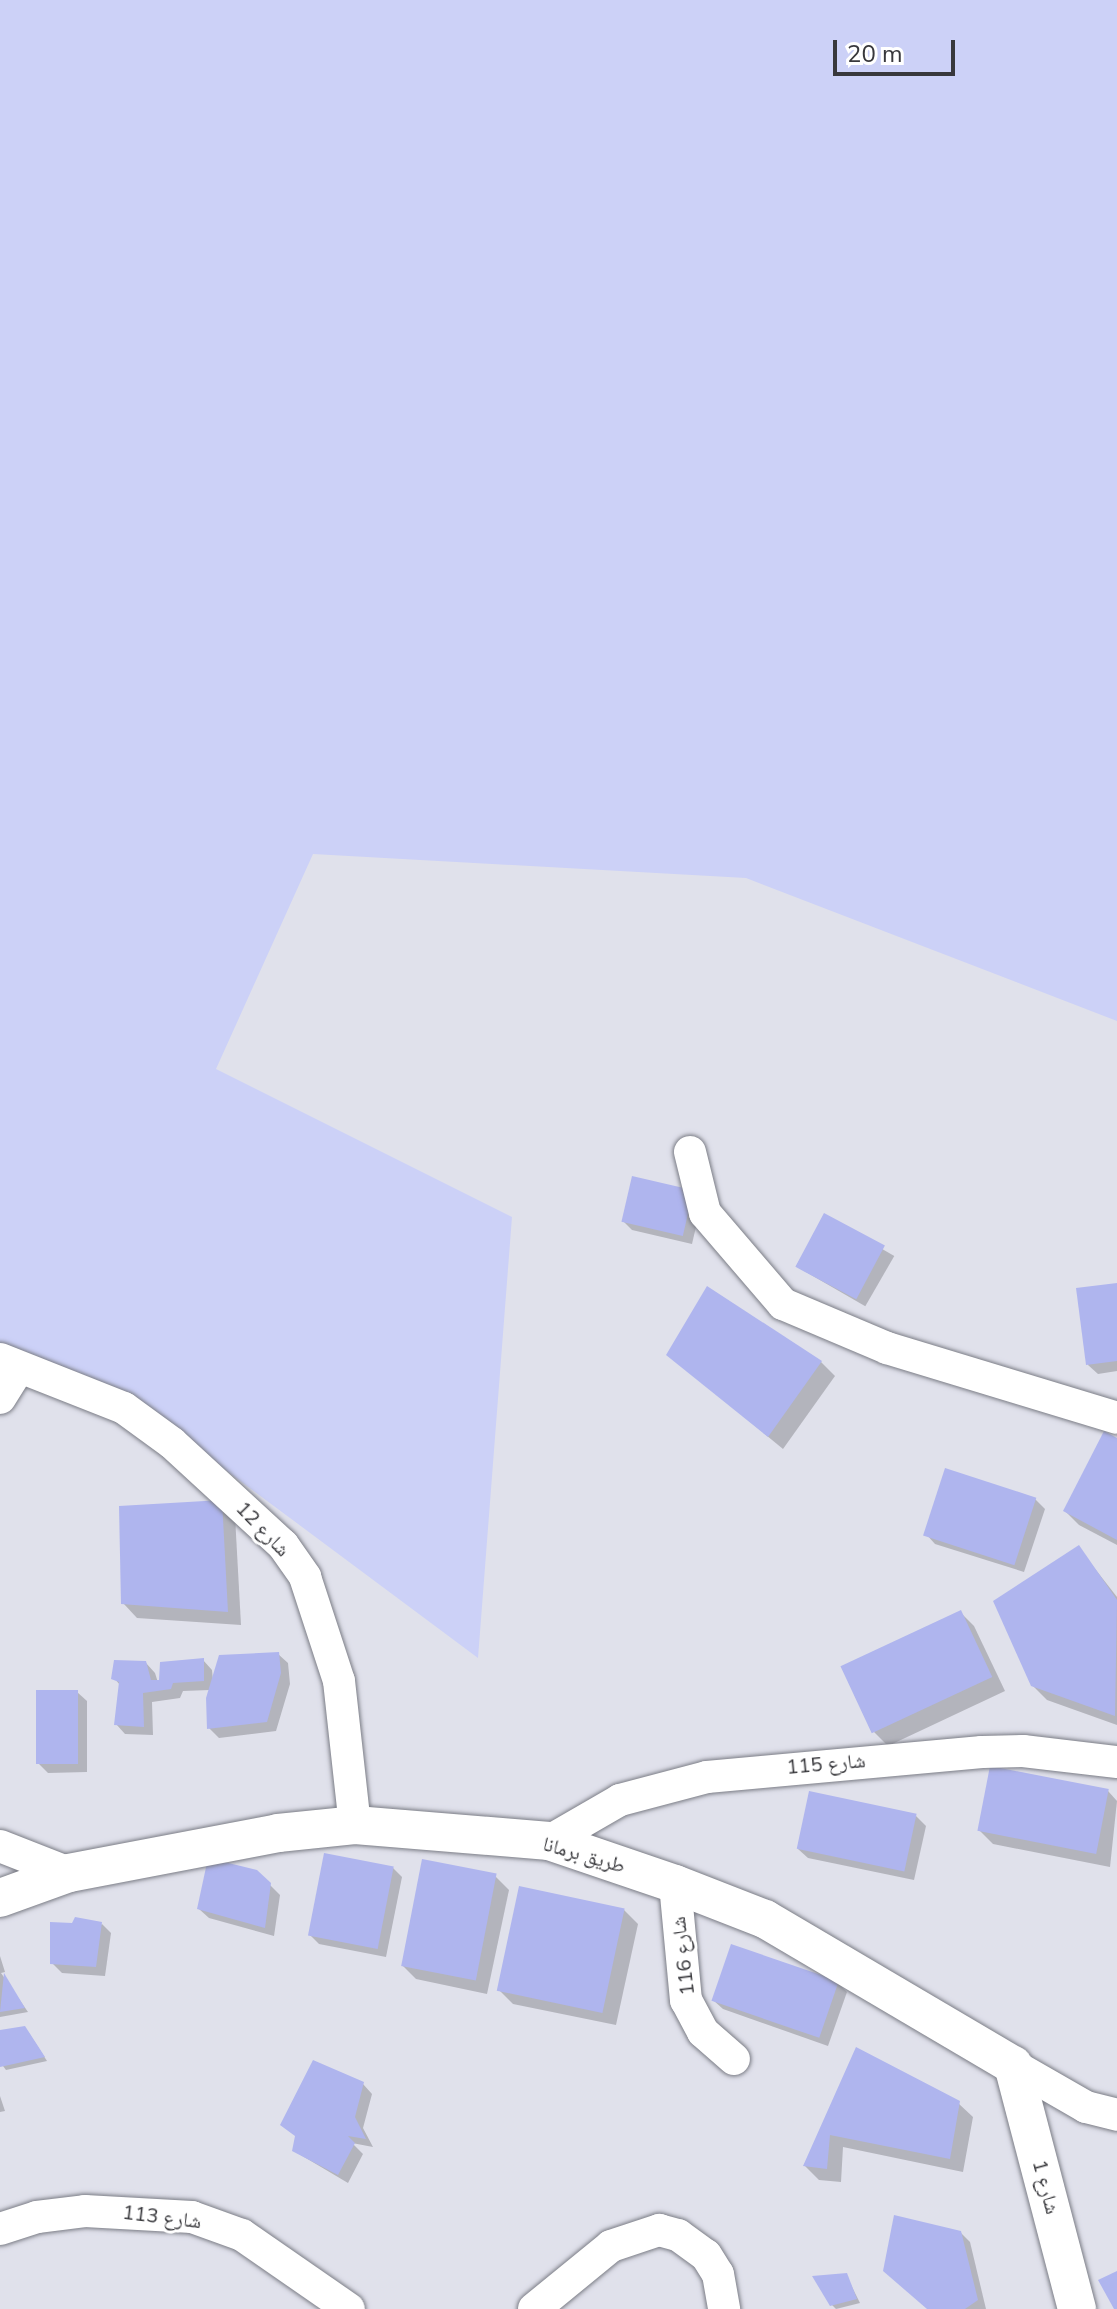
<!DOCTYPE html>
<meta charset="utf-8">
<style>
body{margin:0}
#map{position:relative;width:1117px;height:2309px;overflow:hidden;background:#e0e1eb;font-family:"Nunito Sans","Noto Naskh Arabic",sans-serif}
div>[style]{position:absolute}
.green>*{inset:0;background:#ccd1f7}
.shadow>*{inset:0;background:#0003;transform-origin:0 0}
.building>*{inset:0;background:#afb5ee;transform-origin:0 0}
.roads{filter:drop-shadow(0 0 2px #7b7d86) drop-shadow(0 0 2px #7b7d86)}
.minor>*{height:32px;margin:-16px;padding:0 16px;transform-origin:16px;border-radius:16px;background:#fff}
.tertiary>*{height:38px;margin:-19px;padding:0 19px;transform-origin:19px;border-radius:19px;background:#fff}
span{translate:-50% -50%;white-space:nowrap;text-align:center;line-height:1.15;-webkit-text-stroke:6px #fff;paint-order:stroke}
.street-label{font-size:20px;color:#38383c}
.scale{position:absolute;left:833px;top:40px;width:122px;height:36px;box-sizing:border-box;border:4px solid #38383c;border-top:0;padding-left:10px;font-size:24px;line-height:28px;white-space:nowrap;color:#38383c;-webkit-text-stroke:6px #fff;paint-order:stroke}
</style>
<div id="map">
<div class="green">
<i style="clip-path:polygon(0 0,1117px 0,1117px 1021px,746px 878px,313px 854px,216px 1069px,512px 1217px,478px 1658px,145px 1410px,0 1344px)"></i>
</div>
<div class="shadow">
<i style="clip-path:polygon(702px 1201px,692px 1244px,632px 1230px,623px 1221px)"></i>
<i style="left:825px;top:1216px;width:80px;height:58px;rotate:30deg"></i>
<i style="clip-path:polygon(1117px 1285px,1117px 1371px,1098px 1374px,1088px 1365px)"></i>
<i style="clip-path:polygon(669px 1355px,821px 1362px,835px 1376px,783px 1449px)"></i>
<i style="clip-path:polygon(1117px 1440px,1117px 1545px,1079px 1525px,1065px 1511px)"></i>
<i style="clip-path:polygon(1035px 1499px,1045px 1509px,1024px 1572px,935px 1544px,926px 1534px)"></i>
<i style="clip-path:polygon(221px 1502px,235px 1516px,241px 1625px,137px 1618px,123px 1603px)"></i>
<i style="clip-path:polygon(1078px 1547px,1117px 1597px,1117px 1725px,1047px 1700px,1032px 1685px)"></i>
<i style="clip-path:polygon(960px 1612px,974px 1626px,1005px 1691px,888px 1746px,874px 1732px)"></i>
<i style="clip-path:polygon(278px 1654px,288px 1663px,290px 1684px,276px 1731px,219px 1738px,209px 1728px,210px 1690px,183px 1691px,180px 1698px,152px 1702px,153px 1735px,125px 1734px,116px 1724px,120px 1685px,114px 1678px,146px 1663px,155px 1673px,160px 1689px,203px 1660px,212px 1670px,213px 1681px)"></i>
<i style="clip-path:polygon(77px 1692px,87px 1701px,87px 1772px,48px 1773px,39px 1764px)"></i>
<i style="clip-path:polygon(1108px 1791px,1117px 1801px,1110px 1867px,993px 1844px,979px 1830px)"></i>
<i style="clip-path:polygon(916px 1816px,926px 1826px,914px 1880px,808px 1858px,798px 1849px)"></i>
<i style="clip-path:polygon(393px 1868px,402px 1877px,386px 1957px,319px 1944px,309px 1934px)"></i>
<i style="clip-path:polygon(495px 1876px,509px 1890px,487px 1994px,416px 1979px,402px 1965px)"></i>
<i style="clip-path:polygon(270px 1885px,280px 1895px,274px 1936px,209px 1918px,199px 1909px)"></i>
<i style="clip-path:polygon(624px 1910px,638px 1924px,616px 2025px,513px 2004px,499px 1990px)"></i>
<i style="clip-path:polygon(102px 1924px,111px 1933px,105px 1976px,62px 1973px,52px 1963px)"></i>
<i style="clip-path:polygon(0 1956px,5px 1972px,1px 1973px,28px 2012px,0 2017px)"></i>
<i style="clip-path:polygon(838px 1983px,847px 1992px,828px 2046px,723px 2009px,713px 2000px)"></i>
<i style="clip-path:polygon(0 2032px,29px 2033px,47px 2061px,6px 2070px,0 2062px)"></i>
<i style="clip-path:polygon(857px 2049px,958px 2103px,973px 2117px,963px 2172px,843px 2147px,841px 2182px,819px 2180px,805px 2166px)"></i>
<i style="clip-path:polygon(363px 2084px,372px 2094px,363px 2128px,373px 2147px,352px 2143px,363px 2154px,348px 2183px,294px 2151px,297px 2137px)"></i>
<i style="clip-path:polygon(0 2096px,5px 2111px,0 2112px)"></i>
<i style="clip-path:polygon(960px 2232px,970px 2242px,986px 2309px,928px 2309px)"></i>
<i style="clip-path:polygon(846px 2275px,860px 2303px,836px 2309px,831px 2304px)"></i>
</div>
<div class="building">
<i style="left:632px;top:1176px;width:63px;height:47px;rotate:13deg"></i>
<i style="left:824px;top:1213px;width:69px;height:61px;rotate:28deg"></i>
<i style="clip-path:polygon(1117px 1283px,1117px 1361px,1086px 1365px,1076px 1288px)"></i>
<i style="clip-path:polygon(707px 1286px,822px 1361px,768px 1437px,666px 1355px)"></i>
<i style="clip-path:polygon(1104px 1431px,1117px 1438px,1117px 1540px,1063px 1511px)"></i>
<i style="left:945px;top:1468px;width:96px;height:71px;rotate:18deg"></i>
<i style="clip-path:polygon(222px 1500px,228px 1612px,121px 1604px,119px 1506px)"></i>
<i style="clip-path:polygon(1079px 1545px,1117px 1600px,1115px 1716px,1031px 1686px,993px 1601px)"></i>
<i style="left:961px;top:1610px;width:74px;height:133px;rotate:65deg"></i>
<i style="clip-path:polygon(279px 1652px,281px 1673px,267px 1722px,207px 1729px,206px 1698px,219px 1655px)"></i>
<i style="clip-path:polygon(204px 1658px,204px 1681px,173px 1683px,171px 1689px,143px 1693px,144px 1727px,114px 1725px,119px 1682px,111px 1679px,114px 1660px,146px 1661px,151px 1680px,159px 1680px,160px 1662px)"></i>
<i style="left:36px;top:1690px;width:42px;height:74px"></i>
<i style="left:990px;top:1766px;width:121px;height:66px;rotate:11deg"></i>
<i style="left:809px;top:1791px;width:110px;height:59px;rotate:12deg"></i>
<i style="left:324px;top:1853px;width:71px;height:84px;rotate:11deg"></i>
<i style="clip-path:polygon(208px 1858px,257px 1870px,271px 1883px,265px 1928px,197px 1909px)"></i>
<i style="left:422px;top:1859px;width:76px;height:109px;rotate:11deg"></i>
<i style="left:519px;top:1886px;width:108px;height:107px;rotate:12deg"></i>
<i style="clip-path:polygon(75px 1917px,102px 1922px,96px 1967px,50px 1964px,50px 1922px,72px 1923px)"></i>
<i style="left:731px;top:1944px;width:114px;height:60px;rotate:19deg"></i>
<i style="clip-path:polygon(4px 1973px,25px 2008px,0 2012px)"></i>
<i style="clip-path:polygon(25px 2026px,45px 2057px,0 2067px,0 2030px)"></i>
<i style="clip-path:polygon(856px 2047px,960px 2101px,950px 2159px,830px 2135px,827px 2169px,803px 2166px)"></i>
<i style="clip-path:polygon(313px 2060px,364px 2082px,355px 2117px,366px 2139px,348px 2136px,355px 2143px,338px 2175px,292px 2151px,295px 2136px,280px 2125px)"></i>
<i style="clip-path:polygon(894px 2215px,961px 2231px,978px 2300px,965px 2309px,927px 2309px,883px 2271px)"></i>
<i style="clip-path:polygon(1117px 2271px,1117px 2309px,1114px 2309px,1098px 2280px)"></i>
<i style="clip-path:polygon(847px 2273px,857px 2299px,830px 2306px,812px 2276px)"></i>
</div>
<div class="roads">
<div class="minor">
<i style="left:690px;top:1152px;width:63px;rotate:76.2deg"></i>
<i style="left:705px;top:1213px;width:120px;rotate:49.4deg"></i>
<i style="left:783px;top:1304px;width:113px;rotate:22.9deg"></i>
<i style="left:887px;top:1348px;width:240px;rotate:16.9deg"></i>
<i style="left:0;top:1359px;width:133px;rotate:21.6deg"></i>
<i style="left:124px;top:1408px;width:59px;rotate:36.1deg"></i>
<i style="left:172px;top:1443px;width:151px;rotate:42.6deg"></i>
<i style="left:283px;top:1545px;width:39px;rotate:55deg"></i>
<i style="left:305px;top:1577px;width:109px;rotate:71.9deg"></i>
<i style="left:339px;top:1681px;width:145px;rotate:83.7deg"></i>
<i style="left:0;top:1398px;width:36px;rotate:-58deg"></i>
<i style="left:549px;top:1841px;width:82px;rotate:-30deg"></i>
<i style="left:620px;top:1800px;width:90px;rotate:-14.8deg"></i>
<i style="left:707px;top:1777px;width:276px;rotate:-5.2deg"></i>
<i style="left:982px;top:1752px;width:41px;rotate:-1.4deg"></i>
<i style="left:1023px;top:1751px;width:95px;rotate:6.7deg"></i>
<i style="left:0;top:1846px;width:74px;rotate:21.4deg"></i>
<i style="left:675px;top:1884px;width:117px;rotate:84.6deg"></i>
<i style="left:686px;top:2000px;width:36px;rotate:62deg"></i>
<i style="left:703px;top:2032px;width:41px;rotate:41.1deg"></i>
<i style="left:1013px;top:2065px;width:84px;rotate:29.9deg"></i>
<i style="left:1086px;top:2107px;width:32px;rotate:14deg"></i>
<i style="left:0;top:2229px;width:39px;rotate:-18deg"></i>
<i style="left:37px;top:2217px;width:48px;rotate:-7.1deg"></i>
<i style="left:85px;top:2211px;width:107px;rotate:3.2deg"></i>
<i style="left:192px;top:2217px;width:53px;rotate:19.8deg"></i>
<i style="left:242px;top:2235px;width:130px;rotate:34.7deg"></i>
<i style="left:534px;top:2309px;width:99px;rotate:-39.3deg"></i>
<i style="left:611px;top:2246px;width:51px;rotate:-18.4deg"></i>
<i style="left:659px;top:2230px;width:20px;rotate:15deg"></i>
<i style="left:678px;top:2235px;width:34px;rotate:36deg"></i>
<i style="left:706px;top:2255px;width:22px;rotate:58deg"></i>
<i style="left:718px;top:2274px;width:36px;rotate:80deg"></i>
</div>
<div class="tertiary">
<i style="left:0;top:1898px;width:73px;rotate:-19.9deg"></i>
<i style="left:69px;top:1873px;width:213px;rotate:-10.8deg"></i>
<i style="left:278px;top:1833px;width:77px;rotate:-5.9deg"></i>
<i style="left:355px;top:1825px;width:195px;rotate:4.7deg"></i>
<i style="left:549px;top:1841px;width:133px;rotate:18.8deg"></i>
<i style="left:675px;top:1884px;width:97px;rotate:21.3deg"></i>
<i style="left:765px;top:1919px;width:288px;rotate:30.5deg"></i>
<i style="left:1013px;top:2065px;width:252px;rotate:75.3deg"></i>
</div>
</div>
<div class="street-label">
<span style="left:263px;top:1529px;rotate:46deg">شارع 12</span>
<span style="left:826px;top:1764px;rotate:-5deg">شارع 115</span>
<span style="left:584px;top:1855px;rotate:16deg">طريق برمانا</span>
<span style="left:683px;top:1956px;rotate:-97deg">شارع 116</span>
<span style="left:1046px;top:2187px;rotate:75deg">شارع 1</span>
<span style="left:162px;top:2217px;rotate:7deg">شارع 113</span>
</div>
<div class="scale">20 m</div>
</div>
